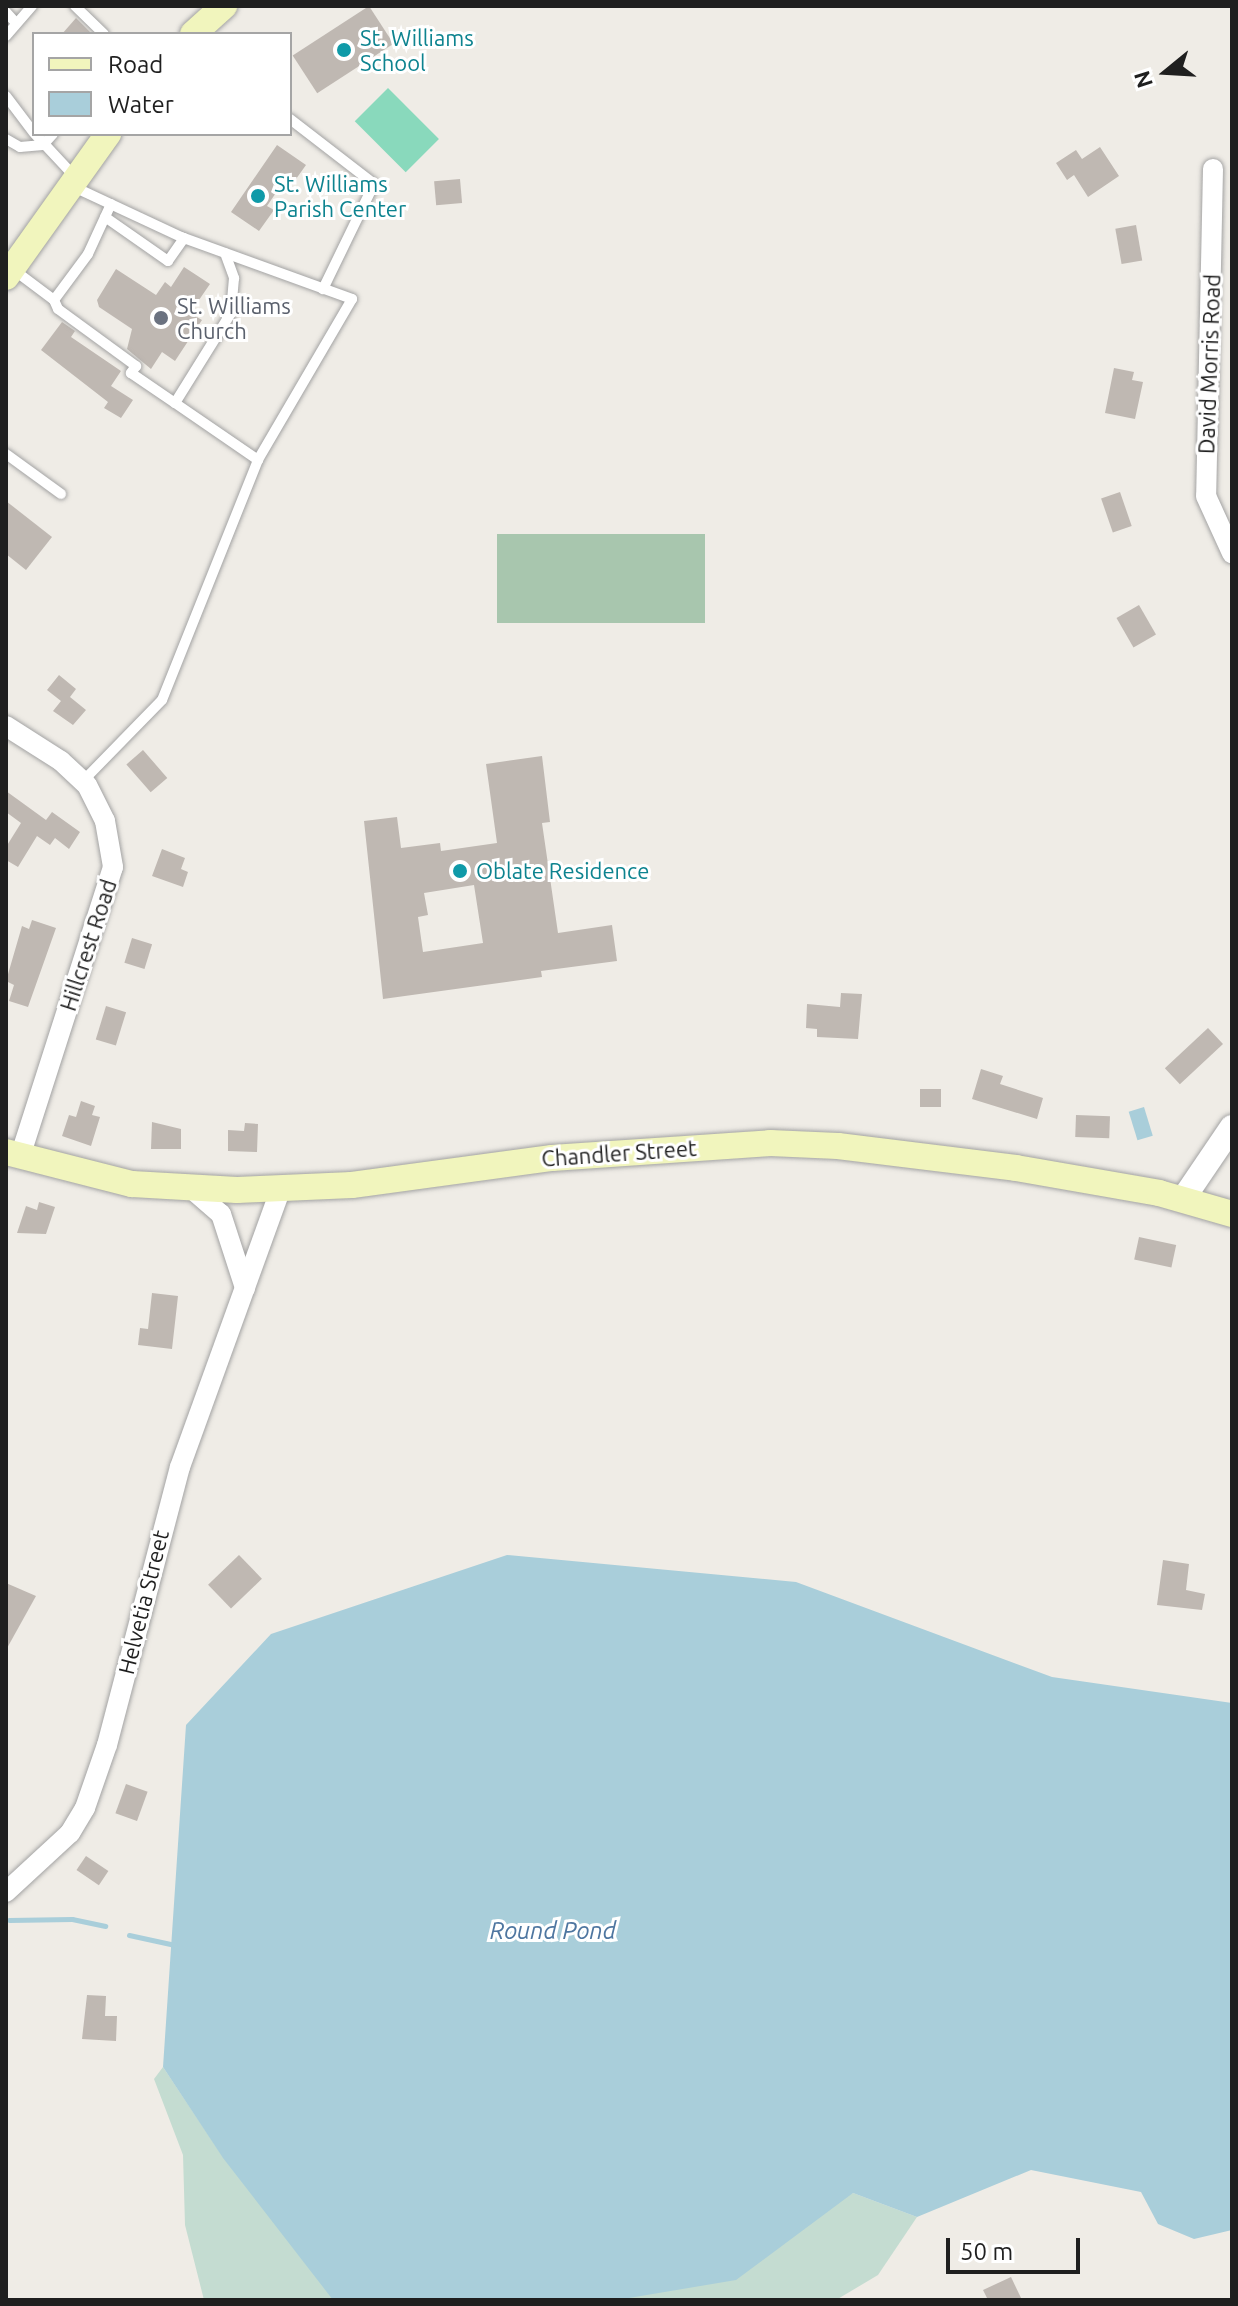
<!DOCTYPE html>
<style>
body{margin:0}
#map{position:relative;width:1238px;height:2306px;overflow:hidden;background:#efece6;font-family:Ubuntu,sans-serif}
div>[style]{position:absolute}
.wetland>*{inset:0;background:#c4dcd1}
.cemetery>*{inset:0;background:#a8c6ae;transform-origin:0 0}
.pitch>*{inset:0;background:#89d9bc;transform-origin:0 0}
.water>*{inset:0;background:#a9ceda;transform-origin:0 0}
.stream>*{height:5px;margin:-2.5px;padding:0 2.5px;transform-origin:2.5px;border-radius:2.5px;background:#a9ceda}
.building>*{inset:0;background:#bfb8b2;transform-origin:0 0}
.roads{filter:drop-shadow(0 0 2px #a3a3a3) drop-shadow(0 0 2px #a3a3a3)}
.service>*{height:10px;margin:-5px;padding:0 5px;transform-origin:5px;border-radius:5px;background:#fff}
.minor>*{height:20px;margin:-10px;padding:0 10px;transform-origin:10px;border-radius:10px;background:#fff}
.tertiary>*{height:24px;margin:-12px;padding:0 12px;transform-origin:12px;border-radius:12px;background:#fff}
.secondary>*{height:26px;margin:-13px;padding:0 13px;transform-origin:13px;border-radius:13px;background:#f1f5bd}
.dots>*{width:22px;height:22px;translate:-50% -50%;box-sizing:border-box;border:4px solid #fff;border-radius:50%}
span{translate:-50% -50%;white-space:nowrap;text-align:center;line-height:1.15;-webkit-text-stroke:6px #fff;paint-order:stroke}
.culture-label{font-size:22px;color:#0d838f}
.left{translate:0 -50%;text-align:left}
.worship-label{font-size:22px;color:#5b616d}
.street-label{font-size:22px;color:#1f1f1f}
.water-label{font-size:24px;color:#4e76a0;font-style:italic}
.frame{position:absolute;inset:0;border:8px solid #1f1f1f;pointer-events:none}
.legend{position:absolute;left:32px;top:32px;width:260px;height:104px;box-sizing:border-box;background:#fff;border:2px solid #a5a5a5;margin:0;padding:10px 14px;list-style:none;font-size:24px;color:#1f1f1f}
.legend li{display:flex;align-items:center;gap:16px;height:40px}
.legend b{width:40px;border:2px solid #a5a5a5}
.north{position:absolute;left:1126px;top:32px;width:80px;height:80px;-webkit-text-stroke:6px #fff;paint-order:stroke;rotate:252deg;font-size:22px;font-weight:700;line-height:32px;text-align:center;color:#1f1f1f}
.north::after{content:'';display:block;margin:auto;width:28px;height:36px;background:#1f1f1f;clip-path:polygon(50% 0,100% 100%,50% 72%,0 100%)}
.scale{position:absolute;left:946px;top:2238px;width:134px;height:36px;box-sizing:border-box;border:4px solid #1f1f1f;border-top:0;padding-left:10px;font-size:24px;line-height:28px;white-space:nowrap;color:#1f1f1f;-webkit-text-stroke:6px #fff;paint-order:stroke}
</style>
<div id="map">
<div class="wetland">
<i style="clip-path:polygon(163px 2067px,223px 2157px,336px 2300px,204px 2300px,185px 2225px,183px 2155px,154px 2079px)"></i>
<i style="clip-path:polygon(853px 2193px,917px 2217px,878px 2275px,836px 2300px,600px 2300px)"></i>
</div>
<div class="cemetery">
<i style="left:705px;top:534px;width:89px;height:208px;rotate:90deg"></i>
</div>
<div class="pitch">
<i style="left:388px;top:88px;width:72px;height:47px;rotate:45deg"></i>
</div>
<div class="water">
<i style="left:1144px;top:1107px;width:30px;height:16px;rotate:73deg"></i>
<i style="clip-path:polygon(507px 1555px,796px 1582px,1052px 1677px,1232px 1703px,1232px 2230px,1194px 2239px,1158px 2224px,1141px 2192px,1031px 2170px,917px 2217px,853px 2193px,736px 2280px,617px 2300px,333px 2300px,223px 2158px,163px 2067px,186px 1725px,271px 1634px)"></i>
</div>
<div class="stream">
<i style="left:9px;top:1920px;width:63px;rotate:-0.9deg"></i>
<i style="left:72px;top:1919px;width:34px;rotate:12deg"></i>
<i style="left:129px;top:1935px;width:47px;rotate:12.3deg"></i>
</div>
<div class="building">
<i style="left:369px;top:6px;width:45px;height:91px;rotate:57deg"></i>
<i style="clip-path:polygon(76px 18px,92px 34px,62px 34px)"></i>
<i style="clip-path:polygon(277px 145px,306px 165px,291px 186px,284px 181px,267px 206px,274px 210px,259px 231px,231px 212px)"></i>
<i style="clip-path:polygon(1100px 147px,1119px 176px,1088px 197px,1074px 175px,1067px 180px,1056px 163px,1076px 150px,1082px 159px)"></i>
<i style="left:460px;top:179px;width:24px;height:26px;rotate:85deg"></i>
<i style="left:1136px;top:225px;width:36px;height:21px;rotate:80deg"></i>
<i style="clip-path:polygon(184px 267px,210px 284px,190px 313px,202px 320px,175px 361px,162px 352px,151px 369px,127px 349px,132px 329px,99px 307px,97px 300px,116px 269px,156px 295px,165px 282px,171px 287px)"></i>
<i style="clip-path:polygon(62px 322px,75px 331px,71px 337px,121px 371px,111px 386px,133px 400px,121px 418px,104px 408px,108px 402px,41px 350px)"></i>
<i style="clip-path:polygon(1114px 368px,1134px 372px,1132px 380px,1143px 382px,1135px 419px,1105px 413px)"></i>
<i style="left:1120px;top:492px;width:36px;height:20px;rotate:71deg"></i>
<i style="clip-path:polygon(6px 501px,52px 537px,26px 570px,6px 554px)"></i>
<i style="left:1139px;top:605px;width:34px;height:26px;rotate:60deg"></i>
<i style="clip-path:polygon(59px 675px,76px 689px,70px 697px,86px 710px,73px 725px,53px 711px,61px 701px,47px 690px)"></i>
<i style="left:143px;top:750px;width:37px;height:22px;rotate:49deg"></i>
<i style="clip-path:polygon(evenodd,542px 756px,550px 822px,542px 823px,558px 933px,612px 925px,617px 961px,541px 971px,542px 977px,383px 999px,364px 821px,397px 817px,401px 848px,440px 843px,441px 851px,497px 843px,486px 764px,542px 756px,474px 885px,483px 943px,423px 952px,418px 917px,428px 915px,424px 893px,474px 885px)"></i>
<i style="clip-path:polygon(6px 791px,46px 820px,52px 812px,80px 832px,69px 849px,55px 838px,50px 845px,37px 836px,18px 867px,6px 860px,6px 847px,21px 823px,6px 812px)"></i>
<i style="clip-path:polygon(162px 849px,185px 858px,181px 869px,188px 872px,183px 887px,152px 876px)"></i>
<i style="clip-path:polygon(32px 920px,56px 928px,28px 1007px,9px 1001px,14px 985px,6px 981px,22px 926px,29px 929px)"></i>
<i style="left:132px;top:938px;width:21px;height:26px;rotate:17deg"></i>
<i style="clip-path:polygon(841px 993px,862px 994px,858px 1039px,817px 1037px,817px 1029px,806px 1028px,807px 1004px,840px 1007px)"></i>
<i style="left:106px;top:1006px;width:21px;height:35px;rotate:17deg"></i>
<i style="left:1208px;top:1028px;width:22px;height:59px;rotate:47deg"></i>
<i style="clip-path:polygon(981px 1069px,1003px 1076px,1000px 1084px,1043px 1098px,1037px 1119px,972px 1099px)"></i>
<i style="left:920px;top:1089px;width:21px;height:18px"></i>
<i style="clip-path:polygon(81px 1101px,95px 1106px,92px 1115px,100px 1117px,91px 1146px,62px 1136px,69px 1115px,76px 1117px)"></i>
<i style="left:1076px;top:1115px;width:34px;height:22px;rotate:2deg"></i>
<i style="clip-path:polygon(152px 1122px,181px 1129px,181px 1149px,151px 1149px)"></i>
<i style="clip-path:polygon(245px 1123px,258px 1124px,257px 1152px,228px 1151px,228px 1130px,244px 1131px)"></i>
<i style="clip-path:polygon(39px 1202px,55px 1207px,46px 1234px,17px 1233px,26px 1206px,37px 1210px)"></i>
<i style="left:1139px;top:1237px;width:38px;height:23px;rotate:12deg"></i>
<i style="clip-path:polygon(152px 1293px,178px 1296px,172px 1349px,138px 1345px,140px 1328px,148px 1329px)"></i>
<i style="left:239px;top:1555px;width:33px;height:43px;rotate:46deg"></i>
<i style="clip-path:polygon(1163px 1560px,1189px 1564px,1186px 1590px,1205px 1594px,1202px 1610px,1157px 1605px)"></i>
<i style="clip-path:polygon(6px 1583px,36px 1596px,6px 1650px)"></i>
<i style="left:126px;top:1784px;width:23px;height:31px;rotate:20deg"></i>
<i style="left:86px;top:1856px;width:27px;height:17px;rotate:34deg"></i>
<i style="clip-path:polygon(87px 1995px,106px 1996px,105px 2016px,117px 2016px,116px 2041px,82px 2039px)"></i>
<i style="clip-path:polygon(1011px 2277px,1022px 2300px,988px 2300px,983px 2290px)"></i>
</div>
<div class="roads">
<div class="service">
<i style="left:75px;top:6px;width:40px;rotate:44deg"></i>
<i style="left:6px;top:12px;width:13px;rotate:48deg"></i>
<i style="left:6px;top:36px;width:40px;rotate:-49deg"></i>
<i style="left:6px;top:96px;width:46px;rotate:52.9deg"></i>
<i style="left:290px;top:119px;width:106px;rotate:37.7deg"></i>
<i style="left:374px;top:184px;width:117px;rotate:115.9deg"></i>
<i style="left:35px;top:134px;width:59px;rotate:47.1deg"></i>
<i style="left:6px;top:139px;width:16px;rotate:30deg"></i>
<i style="left:20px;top:147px;width:23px;rotate:-5deg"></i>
<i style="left:43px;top:145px;width:15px;rotate:-48deg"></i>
<i style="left:74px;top:187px;width:118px;rotate:25deg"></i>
<i style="left:181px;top:237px;width:182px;rotate:19.9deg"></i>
<i style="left:352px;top:299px;width:186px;rotate:120.3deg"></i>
<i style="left:258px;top:460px;width:258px;rotate:111.8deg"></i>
<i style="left:162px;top:700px;width:113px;rotate:134.3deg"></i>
<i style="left:105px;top:217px;width:77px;rotate:34.9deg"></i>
<i style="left:168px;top:261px;width:28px;rotate:-55deg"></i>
<i style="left:225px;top:253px;width:27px;rotate:70deg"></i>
<i style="left:234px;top:278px;width:35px;rotate:95deg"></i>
<i style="left:231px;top:313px;width:106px;rotate:121.9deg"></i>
<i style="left:175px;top:403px;width:101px;rotate:34.5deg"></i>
<i style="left:14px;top:270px;width:50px;rotate:36.9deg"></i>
<i style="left:54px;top:300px;width:57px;rotate:-53.5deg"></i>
<i style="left:88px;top:254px;width:55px;rotate:-65.3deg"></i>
<i style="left:54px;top:300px;width:10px;rotate:66deg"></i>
<i style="left:58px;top:309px;width:97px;rotate:36.2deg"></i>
<i style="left:136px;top:366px;width:9px;rotate:126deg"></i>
<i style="left:131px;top:373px;width:53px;rotate:34.3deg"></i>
<i style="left:6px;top:454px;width:68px;rotate:36deg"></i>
</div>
<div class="minor">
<i style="left:1213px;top:169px;width:327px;rotate:91.2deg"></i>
<i style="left:1206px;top:496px;width:63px;rotate:65.5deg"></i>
<i style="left:6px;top:726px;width:65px;rotate:32.5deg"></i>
<i style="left:61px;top:761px;width:35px;rotate:43deg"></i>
<i style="left:87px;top:785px;width:40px;rotate:63.4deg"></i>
<i style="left:105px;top:821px;width:47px;rotate:80.1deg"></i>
<i style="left:113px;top:867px;width:304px;rotate:107.8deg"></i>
<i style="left:193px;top:1190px;width:37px;rotate:41deg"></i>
<i style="left:221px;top:1214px;width:78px;rotate:72deg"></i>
<i style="left:6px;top:1892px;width:87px;rotate:-42.7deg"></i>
<i style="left:70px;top:1833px;width:29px;rotate:-59deg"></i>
<i style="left:85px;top:1808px;width:67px;rotate:-70.8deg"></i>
<i style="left:107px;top:1745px;width:287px;rotate:-75.3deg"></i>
<i style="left:180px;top:1467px;width:297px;rotate:-70.1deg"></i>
</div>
<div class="tertiary">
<i style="left:1183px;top:1199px;width:87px;rotate:-55.8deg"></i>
</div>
<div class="secondary">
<i style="left:193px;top:34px;width:42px;rotate:-42.1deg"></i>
<i style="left:6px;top:277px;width:176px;rotate:-54.5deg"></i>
<i style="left:6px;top:1152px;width:130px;rotate:14.3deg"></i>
<i style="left:132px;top:1184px;width:105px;rotate:3.3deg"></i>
<i style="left:237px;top:1190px;width:115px;rotate:-2.5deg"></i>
<i style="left:352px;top:1185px;width:202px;rotate:-7.7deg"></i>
<i style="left:552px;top:1158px;width:219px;rotate:-3.9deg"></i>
<i style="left:770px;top:1143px;width:68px;rotate:2.5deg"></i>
<i style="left:838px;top:1146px;width:179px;rotate:7deg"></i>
<i style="left:1016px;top:1168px;width:145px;rotate:9.9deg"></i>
<i style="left:1159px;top:1193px;width:76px;rotate:16deg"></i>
</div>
</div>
<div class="dots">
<i style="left:344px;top:50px;background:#0f9aa8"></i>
<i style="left:258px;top:196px;background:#0f9aa8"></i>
<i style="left:161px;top:318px;background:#6b7280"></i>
<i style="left:460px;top:871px;background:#0f9aa8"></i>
</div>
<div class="culture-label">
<span class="left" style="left:360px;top:50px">St. Williams<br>School</span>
<span class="left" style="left:274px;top:196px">St. Williams<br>Parish Center</span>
<span class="left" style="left:476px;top:871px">Oblate Residence</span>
</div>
<div class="worship-label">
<span class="left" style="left:177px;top:318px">St. Williams<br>Church</span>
</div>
<div class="street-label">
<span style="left:1209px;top:364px;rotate:-88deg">David Morris Road</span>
<span style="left:88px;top:945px;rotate:-72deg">Hillcrest Road</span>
<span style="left:619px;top:1153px;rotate:-4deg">Chandler Street</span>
<span style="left:143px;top:1602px;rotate:-76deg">Helvetia Street</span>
</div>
<div class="water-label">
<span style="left:553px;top:1931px">Round Pond</span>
</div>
<div class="frame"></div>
<ul class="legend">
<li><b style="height:10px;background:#f1f5bd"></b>Road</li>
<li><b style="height:22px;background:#a9ceda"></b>Water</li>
</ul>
<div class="north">N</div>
<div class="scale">50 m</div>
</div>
